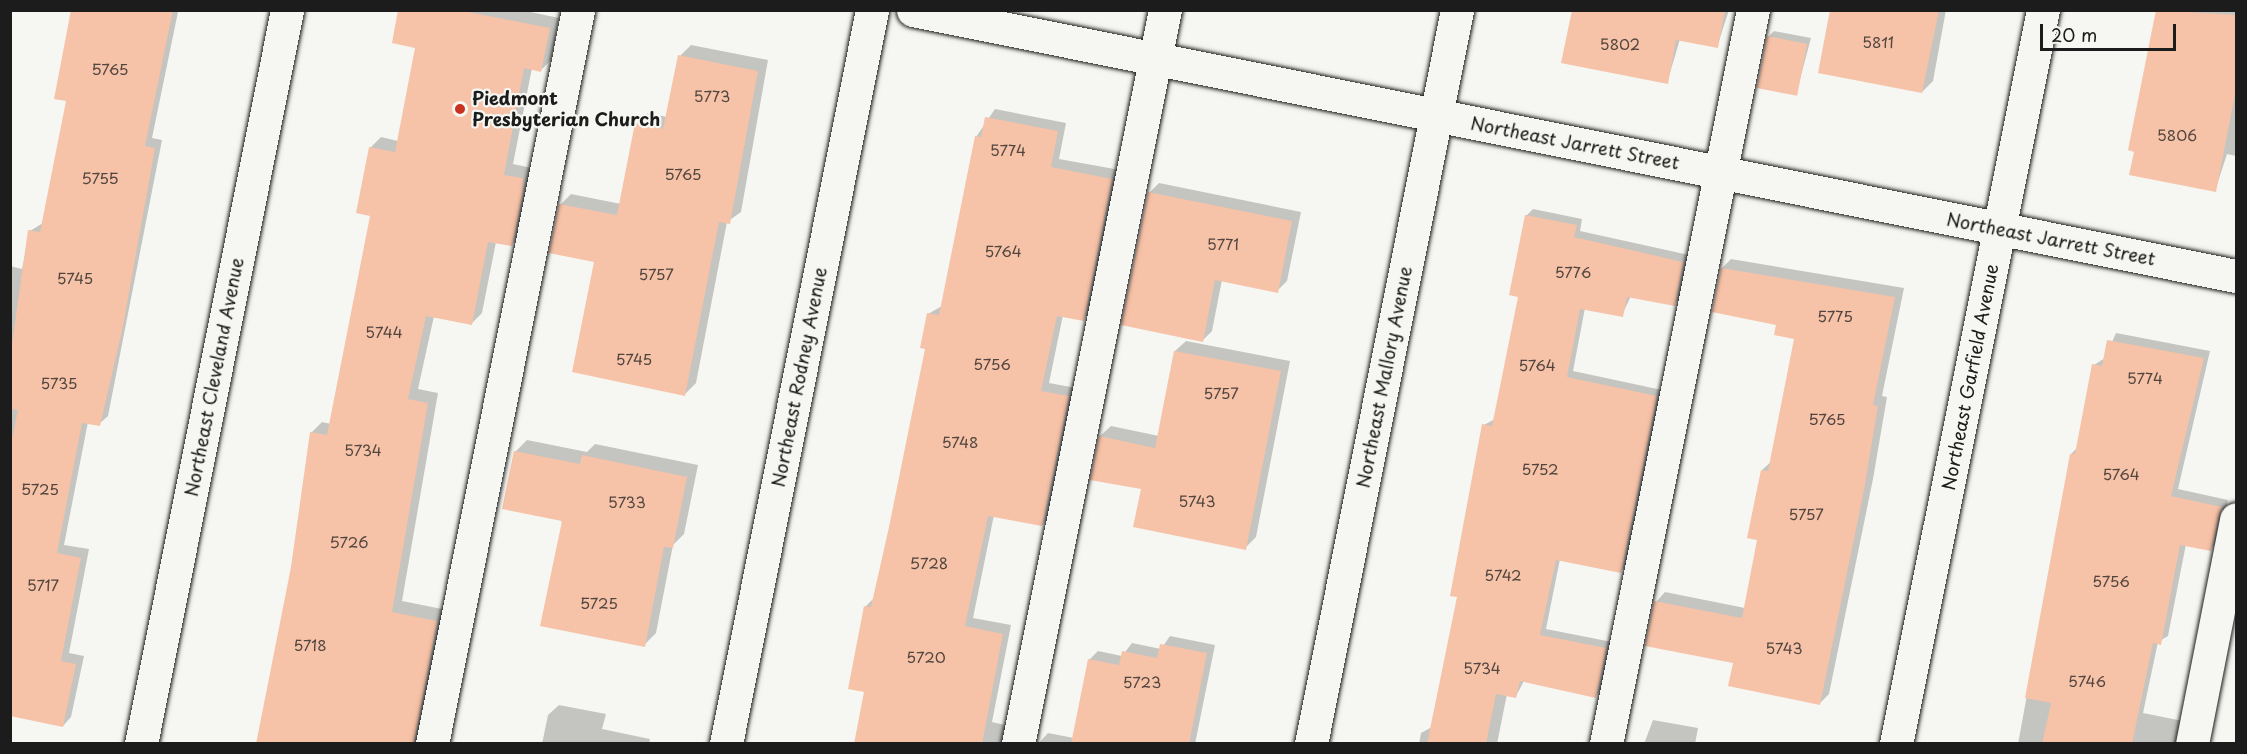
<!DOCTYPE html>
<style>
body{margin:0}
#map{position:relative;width:2247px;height:754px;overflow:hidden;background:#f6f6f2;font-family:"Playpen Sans",sans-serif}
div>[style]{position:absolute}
.shadow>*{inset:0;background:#0003}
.building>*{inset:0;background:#f6c2a8;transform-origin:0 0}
.roads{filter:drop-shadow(0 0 2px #1c1c1c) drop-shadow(0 0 2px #1c1c1c)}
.minor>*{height:33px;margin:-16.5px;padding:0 16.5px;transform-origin:16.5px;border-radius:16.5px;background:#f6f6f2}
.dots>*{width:16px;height:16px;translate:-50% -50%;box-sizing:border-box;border:3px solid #f6f6f2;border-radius:50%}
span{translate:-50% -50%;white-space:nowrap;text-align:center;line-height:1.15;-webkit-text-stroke:4.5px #f6f6f2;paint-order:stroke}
.number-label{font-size:15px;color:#52463f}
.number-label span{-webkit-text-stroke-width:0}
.poi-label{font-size:18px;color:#1c1c1c;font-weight:700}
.left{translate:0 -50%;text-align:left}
.street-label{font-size:18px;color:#1c1c1c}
.frame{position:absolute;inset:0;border:12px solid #1c1c1c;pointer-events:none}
.scale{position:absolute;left:2040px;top:24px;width:136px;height:27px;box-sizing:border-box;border:3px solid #1c1c1c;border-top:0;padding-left:8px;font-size:18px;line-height:21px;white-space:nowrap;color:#1c1c1c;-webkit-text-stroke:4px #f6f6f2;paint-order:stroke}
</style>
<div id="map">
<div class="shadow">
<i style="clip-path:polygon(73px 10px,186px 10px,178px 12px,152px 138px,162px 140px,108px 416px,99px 424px,88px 422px,64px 545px,89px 549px,69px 653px,84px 656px,71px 717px,63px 726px,10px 714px,10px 266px,22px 269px,30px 231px,43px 223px,68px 100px)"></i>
<i style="clip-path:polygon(400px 10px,521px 10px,559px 18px,551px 60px,541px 70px,532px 68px,513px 164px,532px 168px,522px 234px,511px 245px,496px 242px,482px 313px,471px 324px,434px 316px,418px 389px,438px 393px,402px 601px,447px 610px,427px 744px,258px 744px,293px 567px,311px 433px,322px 422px,331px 424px,372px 214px,370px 148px,381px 137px,398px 141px,417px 47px)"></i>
<i style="clip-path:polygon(1573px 10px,1729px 10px,1717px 47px,1680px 39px,1667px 83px)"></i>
<i style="clip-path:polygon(1832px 10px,1946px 10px,1933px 81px,1922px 92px)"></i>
<i style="clip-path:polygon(2157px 10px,2236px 10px,2236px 156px,2227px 154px,2215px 191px)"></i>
<i style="clip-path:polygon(1774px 31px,1811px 38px,1796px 94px,1768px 37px)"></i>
<i style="clip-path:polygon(691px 45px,768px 60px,741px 212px,727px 222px,696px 383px,685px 394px,560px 205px,571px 194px,621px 204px,637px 124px,648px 113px,667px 117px,680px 56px)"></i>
<i style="clip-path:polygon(995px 109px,1066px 123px,1059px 159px,1120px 170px,1092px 310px,1083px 319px,1063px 315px,1049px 383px,1076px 388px,1051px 516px,1042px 525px,994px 515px,973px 618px,1011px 625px,992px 722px,1009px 726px,1011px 744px,856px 744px,866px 691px,866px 606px,875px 597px,927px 348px,928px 314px,942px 306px,976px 137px)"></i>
<i style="clip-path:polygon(1159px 183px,1301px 212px,1287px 281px,1277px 291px,1222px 280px,1212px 331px,1202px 341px,1149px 193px)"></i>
<i style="clip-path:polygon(1533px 209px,1582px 219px,1580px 231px,1689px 255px,1681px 298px,1674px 304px,1631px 296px,1622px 315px,1585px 308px,1573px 371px,1662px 390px,1627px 565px,1621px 571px,1560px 559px,1546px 629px,1612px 642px,1602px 689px,1596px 696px,1524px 681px,1516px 696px,1507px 694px,1497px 744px,1419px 744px,1421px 733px,1432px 727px,1459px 596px,1484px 425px,1495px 419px,1520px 295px,1526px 216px)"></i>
<i style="clip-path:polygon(1731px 259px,1904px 288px,1882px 396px,1887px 397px,1873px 479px,1829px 694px,1820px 703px,1735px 662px,1656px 602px,1665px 592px,1745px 608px,1759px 539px,1762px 470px,1772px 461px,1796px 338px,1722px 268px)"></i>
<i style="clip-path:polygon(2116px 333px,2210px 351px,2178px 489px,2228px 500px,2218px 542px,2210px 549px,2186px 544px,2168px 636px,2158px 642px,2143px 713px,2183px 721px,2179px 744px,2018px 744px,2071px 454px,2077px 448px,2094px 365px,2105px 358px)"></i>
<i style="clip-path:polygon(1186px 341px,1290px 361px,1256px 537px,1245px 548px,1142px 488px,1092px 478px,1100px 436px,1111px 426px,1159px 436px,1175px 351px)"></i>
<i style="clip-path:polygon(527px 440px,587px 452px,595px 444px,698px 465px,684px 534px,673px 545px,656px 633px,644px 645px,515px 452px)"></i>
<i style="clip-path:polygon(1170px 636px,1215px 645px,1195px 744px,1038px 744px,1048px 733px,1074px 738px,1089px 660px,1098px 651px,1122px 656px,1132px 643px,1161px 649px)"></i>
<i style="clip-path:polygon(559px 705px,606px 714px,602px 729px,650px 739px,649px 744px,542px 744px,548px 715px)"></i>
<i style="clip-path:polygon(1653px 720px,1698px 728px,1695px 744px,1644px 744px)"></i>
</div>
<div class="building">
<i style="clip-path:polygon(71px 10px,173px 10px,145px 146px,155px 148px,123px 326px,100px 426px,82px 423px,57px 553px,81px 558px,61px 661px,76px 664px,63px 727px,10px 716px,10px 448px,18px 410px,10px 409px,10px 358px,28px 230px,40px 232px,66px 101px,54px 99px)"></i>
<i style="clip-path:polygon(398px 10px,458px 10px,550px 28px,541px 72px,524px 68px,504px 175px,523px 178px,522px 197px,512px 246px,488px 242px,472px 325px,426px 316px,408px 399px,428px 403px,392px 612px,437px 621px,414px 744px,256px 744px,291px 567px,310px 432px,327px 435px,370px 216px,356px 213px,369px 147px,395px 152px,415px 48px,392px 43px)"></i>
<i style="clip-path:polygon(1572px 10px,1725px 10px,1718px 48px,1676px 40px,1668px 84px,1561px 63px)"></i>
<i style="clip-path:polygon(1830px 10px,1939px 10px,1922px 93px,1818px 73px)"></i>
<i style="clip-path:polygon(2156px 10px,2236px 15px,2236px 89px,2216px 192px,2129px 175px,2134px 152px,2128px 150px)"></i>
<i style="left:1767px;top:36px;width:41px;height:53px;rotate:11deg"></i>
<i style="clip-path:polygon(678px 55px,758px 71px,730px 224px,719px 222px,685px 396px,572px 372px,594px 262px,549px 253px,559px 204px,617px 215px,635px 123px,663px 129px)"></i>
<i style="clip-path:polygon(985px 117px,1058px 131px,1051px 167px,1112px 179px,1084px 321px,1057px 316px,1041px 391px,1069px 396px,1042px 526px,988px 516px,965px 626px,1003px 634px,982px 744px,854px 744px,864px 692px,848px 689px,864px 606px,871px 607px,889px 527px,925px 349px,920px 348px,927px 313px,939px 315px,975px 136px,981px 137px)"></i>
<i style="clip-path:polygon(1148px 192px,1292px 221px,1278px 293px,1215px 280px,1203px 342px,1121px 325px)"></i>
<i style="clip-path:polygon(1525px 215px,1577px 225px,1574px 237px,1683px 262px,1675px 306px,1627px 297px,1623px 317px,1580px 309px,1567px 377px,1657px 396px,1621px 573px,1556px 560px,1540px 635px,1606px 648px,1596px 698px,1520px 681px,1516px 698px,1496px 694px,1486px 744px,1427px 744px,1457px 597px,1450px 596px,1482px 424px,1492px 426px,1518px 297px,1509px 295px)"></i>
<i style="clip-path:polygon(1721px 268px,1895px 297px,1873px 405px,1878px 406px,1864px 490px,1820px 705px,1728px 686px,1733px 663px,1645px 646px,1654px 601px,1742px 618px,1757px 540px,1747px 538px,1761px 470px,1768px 471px,1794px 339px,1774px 335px,1776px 325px,1712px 312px)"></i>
<i style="clip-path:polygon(2107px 340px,2204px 358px,2171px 496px,2222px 507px,2211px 551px,2180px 545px,2161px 645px,2153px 643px,2132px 744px,2042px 744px,2051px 703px,2025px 698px,2070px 454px,2075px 454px,2092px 364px,2102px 366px)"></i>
<i style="clip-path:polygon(1174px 351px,1281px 371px,1246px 550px,1133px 527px,1141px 489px,1090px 480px,1099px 436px,1155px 448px)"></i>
<i style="clip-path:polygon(514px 451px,580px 464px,582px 455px,687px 477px,673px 548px,664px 547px,645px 647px,540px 626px,562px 521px,502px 509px)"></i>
<i style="clip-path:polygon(1160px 644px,1207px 653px,1189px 744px,1071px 744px,1088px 659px,1119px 665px,1122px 651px,1157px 658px)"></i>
</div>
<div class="roads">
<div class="minor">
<i style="left:913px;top:10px;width:1349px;rotate:11.37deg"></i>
<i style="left:141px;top:744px;width:748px;rotate:-78.75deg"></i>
<i style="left:432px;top:744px;width:748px;rotate:-78.75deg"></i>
<i style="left:726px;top:744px;width:748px;rotate:-78.75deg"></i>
<i style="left:1018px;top:744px;width:749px;rotate:-78.68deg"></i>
<i style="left:1311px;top:744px;width:748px;rotate:-78.75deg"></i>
<i style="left:1606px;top:744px;width:749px;rotate:-78.68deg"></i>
<i style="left:1896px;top:744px;width:749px;rotate:-78.68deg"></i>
<i style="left:2192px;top:744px;width:229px;rotate:-78.9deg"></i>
</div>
</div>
<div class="dots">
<i style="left:460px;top:109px;background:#c8321e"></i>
</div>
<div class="number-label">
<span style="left:1878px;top:42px">5811</span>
<span style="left:1620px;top:44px">5802</span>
<span style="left:110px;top:69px">5765</span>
<span style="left:712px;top:96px">5773</span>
<span style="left:2177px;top:135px">5806</span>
<span style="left:1008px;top:150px">5774</span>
<span style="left:683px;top:174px">5765</span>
<span style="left:100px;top:178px">5755</span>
<span style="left:1223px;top:244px">5771</span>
<span style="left:1003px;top:251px">5764</span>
<span style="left:1573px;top:272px">5776</span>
<span style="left:656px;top:274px">5757</span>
<span style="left:75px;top:278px">5745</span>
<span style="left:1835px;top:316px">5775</span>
<span style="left:384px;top:332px">5744</span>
<span style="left:634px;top:359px">5745</span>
<span style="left:992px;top:364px">5756</span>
<span style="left:1537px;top:365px">5764</span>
<span style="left:2145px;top:378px">5774</span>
<span style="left:59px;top:383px">5735</span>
<span style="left:1221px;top:393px">5757</span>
<span style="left:1827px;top:419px">5765</span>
<span style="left:960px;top:442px">5748</span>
<span style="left:363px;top:450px">5734</span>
<span style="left:1540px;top:469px">5752</span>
<span style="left:2121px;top:474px">5764</span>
<span style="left:40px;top:489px">5725</span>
<span style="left:1197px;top:501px">5743</span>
<span style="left:627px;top:502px">5733</span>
<span style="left:1806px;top:514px">5757</span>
<span style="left:349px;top:542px">5726</span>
<span style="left:929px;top:563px">5728</span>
<span style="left:1503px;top:575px">5742</span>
<span style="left:2111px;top:581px">5756</span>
<span style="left:43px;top:585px">5717</span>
<span style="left:599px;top:603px">5725</span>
<span style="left:310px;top:645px">5718</span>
<span style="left:1784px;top:648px">5743</span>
<span style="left:926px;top:657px">5720</span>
<span style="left:1482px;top:668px">5734</span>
<span style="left:2087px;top:681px">5746</span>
<span style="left:1142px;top:682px">5723</span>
</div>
<div class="poi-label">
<span class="left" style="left:472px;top:109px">Piedmont<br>Presbyterian Church</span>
</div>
<div class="street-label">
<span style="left:1575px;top:143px;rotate:11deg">Northeast Jarrett Street</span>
<span style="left:2051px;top:239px;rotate:11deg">Northeast Jarrett Street</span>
<span style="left:214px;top:377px;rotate:-79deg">Northeast Cleveland Avenue</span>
<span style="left:799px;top:377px;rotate:-79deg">Northeast Rodney Avenue</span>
<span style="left:1384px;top:377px;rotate:-79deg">Northeast Mallory Avenue</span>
<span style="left:1970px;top:377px;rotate:-79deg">Northeast Garfield Avenue</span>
</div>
<div class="frame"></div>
<div class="scale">20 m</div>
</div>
